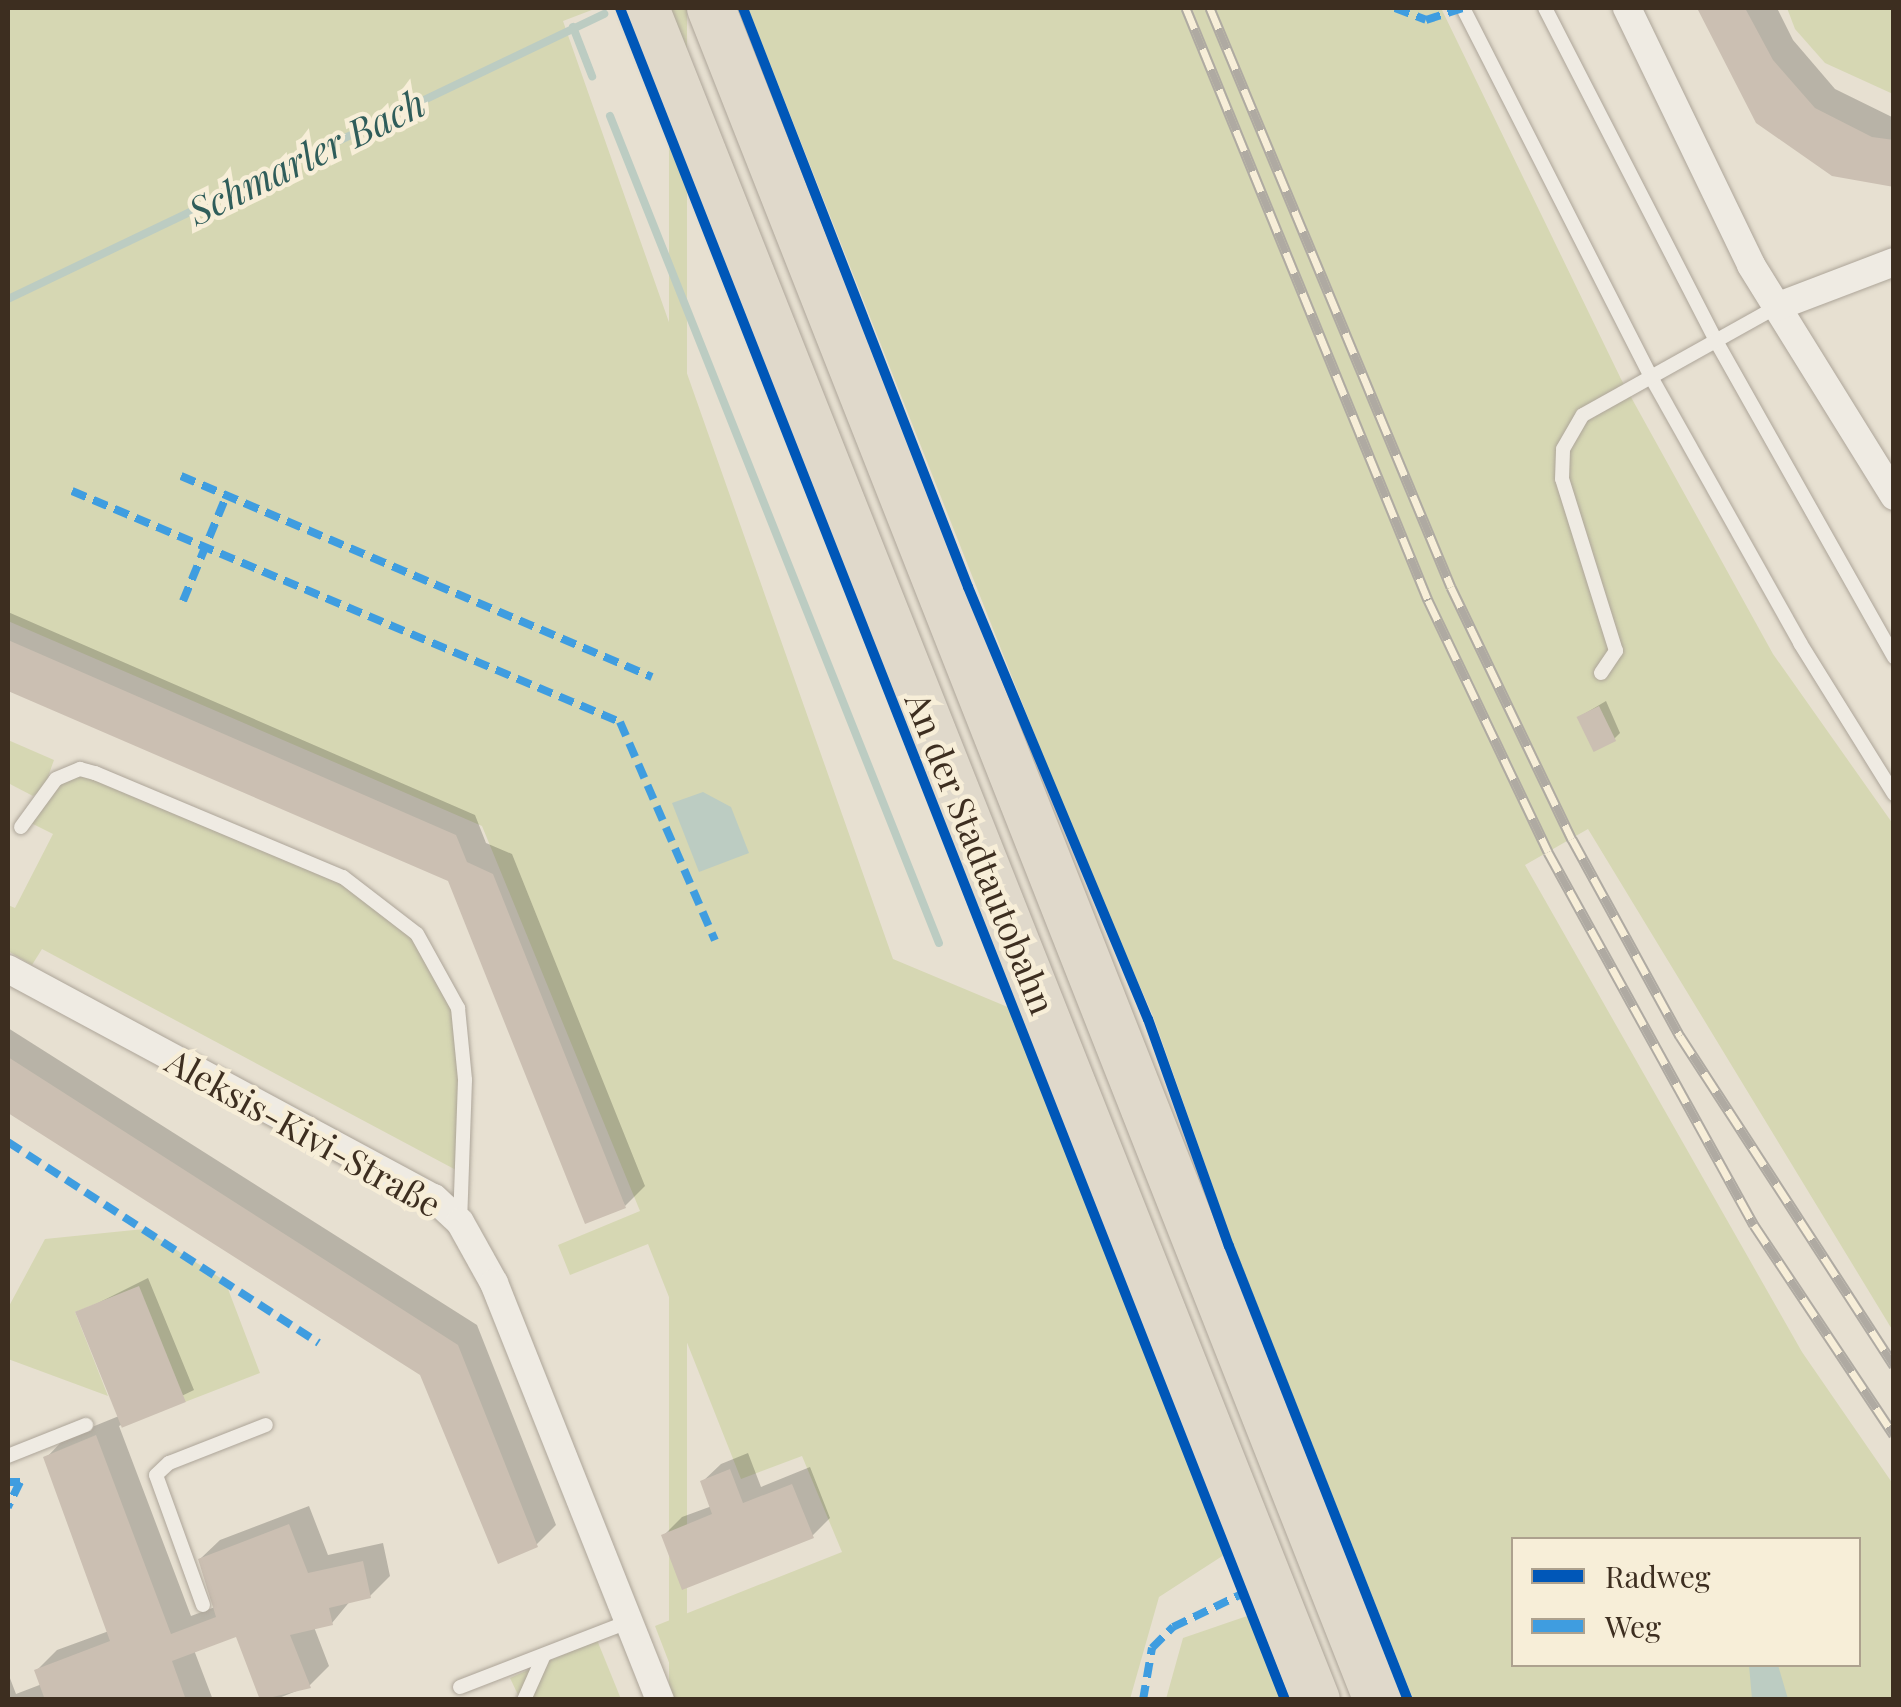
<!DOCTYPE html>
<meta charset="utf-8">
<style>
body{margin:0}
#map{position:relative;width:1901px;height:1707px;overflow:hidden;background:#e7e0d1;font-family:"Playfair Display",serif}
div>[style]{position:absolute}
.green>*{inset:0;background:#d6d7b3;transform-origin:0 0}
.water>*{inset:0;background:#bcccc2}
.shadow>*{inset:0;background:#0003}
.stream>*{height:8px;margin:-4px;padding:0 4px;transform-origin:4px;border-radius:4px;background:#bcccc2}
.building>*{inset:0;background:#cbbfb2;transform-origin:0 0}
.roads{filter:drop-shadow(0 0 2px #ada599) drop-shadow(0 0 2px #ada599)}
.service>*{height:14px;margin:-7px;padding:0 7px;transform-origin:7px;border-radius:7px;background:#efebe3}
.minor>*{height:28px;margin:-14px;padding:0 14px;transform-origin:14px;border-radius:14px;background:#efebe3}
.trunk>*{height:48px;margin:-24px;padding:0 24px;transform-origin:24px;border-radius:24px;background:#e0d9cb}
.rail>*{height:11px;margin-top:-5.5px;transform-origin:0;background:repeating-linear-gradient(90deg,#f7eed8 0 22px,#afaaa2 0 44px);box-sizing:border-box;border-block:2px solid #afaaa2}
.quiet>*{height:8px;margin-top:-4px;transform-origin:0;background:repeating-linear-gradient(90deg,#3f9de0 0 15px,transparent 0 23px)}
.cycleway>*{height:10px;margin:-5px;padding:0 5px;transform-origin:5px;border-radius:5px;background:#0057b8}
span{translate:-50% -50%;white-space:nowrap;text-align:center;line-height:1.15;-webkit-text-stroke:9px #f7eed8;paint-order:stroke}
.street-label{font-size:35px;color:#3d2e20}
.water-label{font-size:38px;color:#2f5d5a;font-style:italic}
.frame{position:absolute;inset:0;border:10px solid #3d2e20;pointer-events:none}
.legend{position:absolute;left:1511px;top:1537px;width:350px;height:130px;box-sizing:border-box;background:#f7eed8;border:2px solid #ada18e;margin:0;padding:12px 18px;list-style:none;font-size:30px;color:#3d2e20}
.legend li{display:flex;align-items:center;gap:20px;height:50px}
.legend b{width:50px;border:2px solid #ada18e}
</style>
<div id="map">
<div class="green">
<i style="clip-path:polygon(8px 8px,597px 8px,563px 21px,893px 959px,1010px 1008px,620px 8px,630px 8px,1297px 1699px,1166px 1699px,1183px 1638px,1250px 1615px,1227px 1553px,1159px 1597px,1130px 1699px,683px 1699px,655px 1626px,842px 1552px,802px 1456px,741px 1479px,648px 1244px,570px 1275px,558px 1245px,640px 1211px,482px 826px,8px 621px)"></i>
<i style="left:669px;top:8px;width:18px;height:1818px"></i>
<i style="clip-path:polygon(evenodd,748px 8px,1441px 8px,1621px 379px,1773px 654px,1893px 824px,1893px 1331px,1588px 829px,1525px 865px,1802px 1352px,1893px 1484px,1893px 1699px,1413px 1699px,1233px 1244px,1153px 1016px,1085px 862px,748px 8px,1514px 1540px,1858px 1540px,1858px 1664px,1514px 1664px,1514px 1540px)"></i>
<i style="clip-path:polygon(1787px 8px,1893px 8px,1893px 94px,1825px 63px,1795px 29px)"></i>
<i style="clip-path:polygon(8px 740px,54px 760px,44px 788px,33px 796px,8px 783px)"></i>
<i style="clip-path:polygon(80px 769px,343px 877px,417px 934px,441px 973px,463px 1045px,456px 1170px,42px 949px,32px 965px,8px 951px,8px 905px,15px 908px,53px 834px,29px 822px,40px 800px)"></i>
<i style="clip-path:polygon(144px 1229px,225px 1281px,260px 1373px,185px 1402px,138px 1287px,75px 1312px,108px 1396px,8px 1359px,8px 1308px,45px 1239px)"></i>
<i style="clip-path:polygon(597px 1640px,621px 1699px,520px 1699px,510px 1678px)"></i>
</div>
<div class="water">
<i style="clip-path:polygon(703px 792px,731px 807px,749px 853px,699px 872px,672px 803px)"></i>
<i style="clip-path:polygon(1749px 1665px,1778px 1665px,1788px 1699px,1752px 1699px)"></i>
</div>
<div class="shadow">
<i style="clip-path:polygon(1699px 8px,1777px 8px,1793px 40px,1835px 89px,1894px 118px,1894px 181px,1758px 121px)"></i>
<i style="clip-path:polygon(8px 612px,475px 815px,486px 843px,512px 854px,645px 1186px,625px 1206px,450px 879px,8px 687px)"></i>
<i style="clip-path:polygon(1606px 701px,1620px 733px,1614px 739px,1579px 717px)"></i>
<i style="clip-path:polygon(8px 1028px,477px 1325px,556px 1525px,536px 1545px,422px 1373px,8px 1110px)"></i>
<i style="clip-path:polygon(148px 1278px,194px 1390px,119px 1426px,191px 1616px,215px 1607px,200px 1559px,220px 1540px,309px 1506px,328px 1555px,383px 1543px,390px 1576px,370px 1596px,351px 1600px,332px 1623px,314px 1627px,329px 1666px,309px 1686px,274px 1700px,262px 1700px,237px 1634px,194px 1650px,213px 1700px,8px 1700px,8px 1673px,16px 1694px,42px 1684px,37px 1670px,57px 1650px,109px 1631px,46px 1458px,65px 1438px,119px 1416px,78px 1313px)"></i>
<i style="clip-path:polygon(748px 1453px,761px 1487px,810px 1467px,830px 1518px,812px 1536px,664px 1535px,682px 1517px,712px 1506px,702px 1482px,721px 1464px)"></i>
</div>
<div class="stream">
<i style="left:573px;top:27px;width:53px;rotate:68.8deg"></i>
<i style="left:610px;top:116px;width:890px;rotate:68.31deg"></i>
<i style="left:8px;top:299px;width:661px;rotate:-25.56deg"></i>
</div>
<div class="building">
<i style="clip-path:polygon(1697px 8px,1745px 8px,1773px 60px,1815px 108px,1872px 137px,1894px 140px,1894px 187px,1832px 176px,1756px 123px)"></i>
<i style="clip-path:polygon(8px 640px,456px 835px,467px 862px,493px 874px,626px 1208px,585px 1224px,448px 881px,8px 691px)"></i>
<i style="left:1599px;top:706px;width:39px;height:25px;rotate:64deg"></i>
<i style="clip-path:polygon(8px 1057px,458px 1345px,538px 1547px,498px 1564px,420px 1375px,8px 1113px)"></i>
<i style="left:139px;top:1286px;width:125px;height:69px;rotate:68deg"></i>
<i style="clip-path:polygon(96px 1435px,171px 1634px,216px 1617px,198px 1559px,289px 1524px,308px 1573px,363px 1561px,371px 1598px,329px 1608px,333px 1625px,290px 1635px,311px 1688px,260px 1700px,236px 1637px,172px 1661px,186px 1700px,45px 1700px,34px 1670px,110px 1641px,43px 1457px)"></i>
<i style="clip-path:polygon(730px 1469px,743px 1503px,792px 1484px,814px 1538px,682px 1590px,661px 1535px,712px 1514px,700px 1481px)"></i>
</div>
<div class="roads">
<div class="service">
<i style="left:1463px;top:8px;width:414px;rotate:63deg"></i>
<i style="left:1651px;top:377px;width:305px;rotate:60.7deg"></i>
<i style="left:1800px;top:643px;width:178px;rotate:58.1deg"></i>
<i style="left:1545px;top:8px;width:374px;rotate:62.8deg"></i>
<i style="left:1716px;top:341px;width:363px;rotate:60.6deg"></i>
<i style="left:1601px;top:673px;width:27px;rotate:-56deg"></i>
<i style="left:1616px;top:651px;width:180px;rotate:-107.4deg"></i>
<i style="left:1562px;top:479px;width:30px;rotate:-88deg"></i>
<i style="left:1563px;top:449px;width:39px;rotate:-60deg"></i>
<i style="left:1583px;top:415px;width:221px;rotate:-29.2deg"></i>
<i style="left:21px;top:827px;width:59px;rotate:-53.9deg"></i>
<i style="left:56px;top:779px;width:26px;rotate:-23deg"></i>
<i style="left:80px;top:769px;width:16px;rotate:15deg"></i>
<i style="left:95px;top:773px;width:269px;rotate:22.8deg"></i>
<i style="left:343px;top:877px;width:93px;rotate:37.6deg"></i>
<i style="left:417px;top:934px;width:85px;rotate:61deg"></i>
<i style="left:458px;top:1008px;width:72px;rotate:84.4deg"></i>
<i style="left:465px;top:1080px;width:142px;rotate:92deg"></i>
<i style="left:8px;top:1456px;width:84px;rotate:-21.7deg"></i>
<i style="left:203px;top:1605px;width:138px;rotate:-109.9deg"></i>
<i style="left:156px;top:1475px;width:18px;rotate:-43deg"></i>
<i style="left:169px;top:1463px;width:104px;rotate:-21.4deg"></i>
<i style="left:460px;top:1687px;width:180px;rotate:-21.2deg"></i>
<i style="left:524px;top:1700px;width:49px;rotate:-66deg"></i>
</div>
<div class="minor">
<i style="left:1627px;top:8px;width:285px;rotate:64.2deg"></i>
<i style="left:1751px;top:265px;width:272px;rotate:58.2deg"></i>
<i style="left:1776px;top:307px;width:126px;rotate:-20.9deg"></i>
<i style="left:8px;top:969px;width:484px;rotate:28.3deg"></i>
<i style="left:434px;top:1198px;width:35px;rotate:43deg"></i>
<i style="left:460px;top:1222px;width:70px;rotate:60.9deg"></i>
<i style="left:494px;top:1283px;width:449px;rotate:68.3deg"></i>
</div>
<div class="trunk">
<i style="left:645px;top:8px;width:1820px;rotate:68.37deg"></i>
<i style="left:711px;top:8px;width:1819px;rotate:68.49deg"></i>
</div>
</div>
<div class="rail">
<i style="left:1186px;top:8px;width:640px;rotate:67.77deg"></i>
<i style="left:1428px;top:600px;width:279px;rotate:64.5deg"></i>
<i style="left:1548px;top:852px;width:426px;rotate:61.1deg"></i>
<i style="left:1754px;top:1225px;width:252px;rotate:56.3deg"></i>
<i style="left:1210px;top:8px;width:627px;rotate:67.4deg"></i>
<i style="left:1451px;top:587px;width:280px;rotate:64.4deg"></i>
<i style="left:1572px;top:839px;width:225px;rotate:61.3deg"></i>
<i style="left:1680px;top:1036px;width:393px;rotate:57deg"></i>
</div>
<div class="quiet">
<i style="left:1395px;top:8px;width:33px;rotate:21deg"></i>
<i style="left:1426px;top:20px;width:39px;rotate:-18deg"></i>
<i style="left:181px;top:476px;width:512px;rotate:23.11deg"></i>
<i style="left:72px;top:491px;width:595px;rotate:22.86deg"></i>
<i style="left:620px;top:722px;width:238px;rotate:66.5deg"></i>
<i style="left:183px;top:601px;width:116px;rotate:-67.6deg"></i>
<i style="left:8px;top:1142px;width:370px;rotate:32.9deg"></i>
<i style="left:8px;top:1482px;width:12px"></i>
<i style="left:20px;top:1482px;width:28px;rotate:116deg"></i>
<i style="left:1143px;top:1700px;width:53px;rotate:-80.2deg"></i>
<i style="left:1152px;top:1648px;width:30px;rotate:-45deg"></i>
<i style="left:1173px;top:1627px;width:76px;rotate:-25.6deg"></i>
</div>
<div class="cycleway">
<i style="left:620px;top:8px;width:1818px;rotate:68.54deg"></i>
<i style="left:743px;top:8px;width:621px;rotate:68.76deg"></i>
<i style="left:968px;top:587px;width:468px;rotate:67.4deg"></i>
<i style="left:1148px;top:1019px;width:241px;rotate:70.4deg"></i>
<i style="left:1229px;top:1246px;width:488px;rotate:68.5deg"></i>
</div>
<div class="street-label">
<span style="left:981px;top:853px;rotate:68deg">An der Stadtautobahn</span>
<span style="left:304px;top:1132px;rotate:29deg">Aleksis-Kivi-Straße</span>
</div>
<div class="water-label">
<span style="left:306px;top:156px;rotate:-26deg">Schmarler Bach</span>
</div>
<div class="frame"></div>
<ul class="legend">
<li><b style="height:12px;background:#0057b8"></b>Radweg</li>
<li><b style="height:12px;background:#3f9de0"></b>Weg</li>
</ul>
</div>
